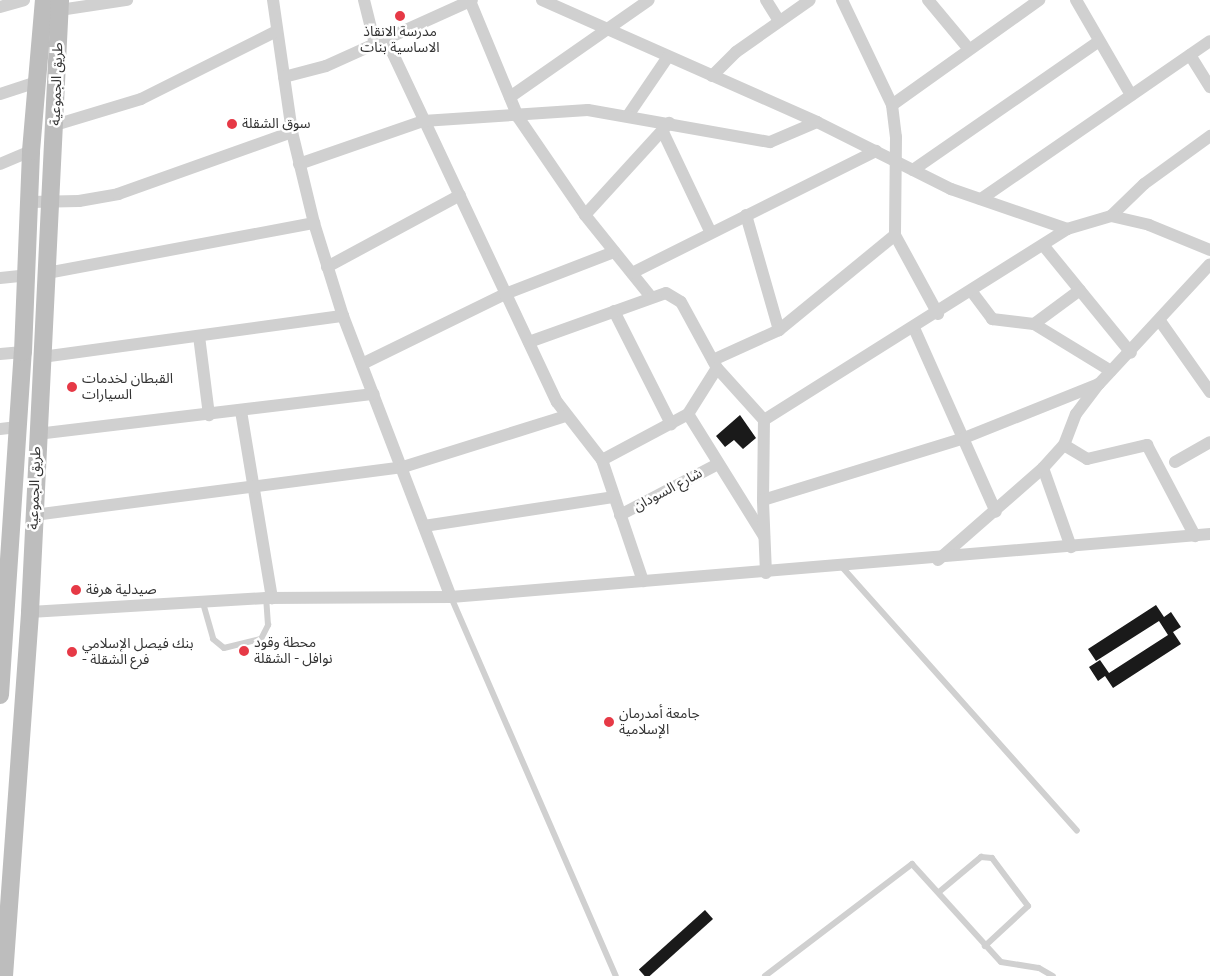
<!DOCTYPE html>
<meta charset="utf-8">
<style>
body{margin:0}
#map{position:relative;width:1210px;height:976px;overflow:hidden;background:#fff;font-family:Karla,"Noto Sans Arabic",sans-serif}
div>[style]{position:absolute}
.building>*{inset:0;background:#1a1a1a;transform-origin:0 0}
.lane>*{height:6px;margin:-3px;padding:0 3px;transform-origin:3px;border-radius:3px;background:#d0d0d0}
.street>*{height:12px;margin:-6px;padding:0 6px;transform-origin:6px;border-radius:6px;background:#d0d0d0}
.secondary>*{height:18px;margin:-9px;padding:0 9px;transform-origin:9px;border-radius:9px;background:#bdbdbd}
.dots>*{width:14px;height:14px;translate:-50% -50%;box-sizing:border-box;border:2px solid #fff;border-radius:50%}
span{translate:-50% -50%;white-space:nowrap;text-align:center;line-height:1.15;-webkit-text-stroke:5px #fff;paint-order:stroke}
.poi-label{font-size:14px;color:#333}
.left{translate:0 -50%;text-align:left}
.street-label{font-size:14px;color:#333}
</style>
<div id="map">
<div class="building">
<i style="clip-path:polygon(740px 415px,756px 438px,743px 449px,734px 440px,725px 447px,716px 436px)"></i>
<i style="clip-path:polygon(1156px 605px,1164px 617px,1171px 612px,1181px 627px,1173px 632px,1181px 644px,1113px 688px,1105px 676px,1098px 681px,1089px 667px,1100px 660px,1109px 673px,1168px 635px,1159px 621px,1096px 661px,1088px 649px)"></i>
<i style="left:705px;top:910px;width:12px;height:89px;rotate:48deg"></i>
</div>
<div class="lane">
<i style="left:842px;top:567px;width:353px;rotate:48.3deg"></i>
<i style="left:451px;top:597px;width:413px;rotate:66.5deg"></i>
<i style="left:203px;top:603px;width:37px;rotate:74deg"></i>
<i style="left:213px;top:639px;width:14px;rotate:39deg"></i>
<i style="left:224px;top:648px;width:38px;rotate:-14deg"></i>
<i style="left:261px;top:639px;width:16px;rotate:-63deg"></i>
<i style="left:268px;top:625px;width:27px;rotate:-94deg"></i>
<i style="left:939px;top:892px;width:55px;rotate:-39.8deg"></i>
<i style="left:981px;top:857px;width:11px;rotate:5deg"></i>
<i style="left:992px;top:858px;width:60px;rotate:53.1deg"></i>
<i style="left:1028px;top:906px;width:59px;rotate:137.1deg"></i>
<i style="left:765px;top:976px;width:185px;rotate:-37.3deg"></i>
<i style="left:912px;top:864px;width:132px;rotate:47.8deg"></i>
<i style="left:1001px;top:962px;width:38px;rotate:9deg"></i>
<i style="left:1039px;top:968px;width:16px;rotate:30deg"></i>
</div>
<div class="street">
<i style="left:273px;top:0;width:133px;rotate:81.8deg"></i>
<i style="left:292px;top:132px;width:94px;rotate:76.4deg"></i>
<i style="left:314px;top:223px;width:97px;rotate:72.7deg"></i>
<i style="left:343px;top:316px;width:301px;rotate:69deg"></i>
<i style="left:364px;top:0;width:45px;rotate:76deg"></i>
<i style="left:542px;top:0;width:301px;rotate:23.9deg"></i>
<i style="left:817px;top:122px;width:150px;rotate:26.6deg"></i>
<i style="left:951px;top:189px;width:123px;rotate:19deg"></i>
<i style="left:766px;top:0;width:25px;rotate:58deg"></i>
<i style="left:842px;top:0;width:116px;rotate:64.5deg"></i>
<i style="left:892px;top:105px;width:32px;rotate:83deg"></i>
<i style="left:896px;top:137px;width:98px;rotate:90.6deg"></i>
<i style="left:895px;top:235px;width:90px;rotate:61.4deg"></i>
<i style="left:928px;top:0;width:62px;rotate:50.2deg"></i>
<i style="left:1076px;top:0;width:110px;rotate:59.9deg"></i>
<i style="left:470px;top:1px;width:126px;rotate:67.5deg"></i>
<i style="left:518px;top:117px;width:119px;rotate:55.6deg"></i>
<i style="left:585px;top:215px;width:105px;rotate:51.2deg"></i>
<i style="left:0;top:7px;width:25px;rotate:-16deg"></i>
<i style="left:53px;top:11px;width:75px;rotate:-8.5deg"></i>
<i style="left:386px;top:39px;width:401px;rotate:64.8deg"></i>
<i style="left:557px;top:402px;width:73px;rotate:52.2deg"></i>
<i style="left:602px;top:460px;width:128px;rotate:71.3deg"></i>
<i style="left:1190px;top:55px;width:38px;rotate:58deg"></i>
<i style="left:712px;top:76px;width:34px;rotate:-45deg"></i>
<i style="left:736px;top:52px;width:90px;rotate:-35.1deg"></i>
<i style="left:284px;top:77px;width:43px;rotate:-14.7deg"></i>
<i style="left:326px;top:66px;width:160px;rotate:-24.3deg"></i>
<i style="left:0;top:94px;width:38px;rotate:-18deg"></i>
<i style="left:510px;top:97px;width:169px;rotate:-34.9deg"></i>
<i style="left:892px;top:105px;width:181px;rotate:-35.5deg"></i>
<i style="left:629px;top:114px;width:68px;rotate:-55.8deg"></i>
<i style="left:55px;top:125px;width:90px;rotate:-16.8deg"></i>
<i style="left:141px;top:99px;width:152px;rotate:-26.6deg"></i>
<i style="left:663px;top:132px;width:110px;rotate:64.6deg"></i>
<i style="left:0;top:164px;width:34px;rotate:-23deg"></i>
<i style="left:299px;top:164px;width:131px;rotate:-19.1deg"></i>
<i style="left:423px;top:121px;width:165px;rotate:-3.8deg"></i>
<i style="left:588px;top:110px;width:185px;rotate:10deg"></i>
<i style="left:770px;top:142px;width:51px;rotate:-23.1deg"></i>
<i style="left:913px;top:170px;width:225px;rotate:-34.7deg"></i>
<i style="left:981px;top:199px;width:278px;rotate:-34.6deg"></i>
<i style="left:29px;top:202px;width:50px;rotate:-1.1deg"></i>
<i style="left:79px;top:201px;width:40px;rotate:-10deg"></i>
<i style="left:118px;top:194px;width:185px;rotate:-19.6deg"></i>
<i style="left:585px;top:215px;width:125px;rotate:-47.6deg"></i>
<i style="left:746px;top:215px;width:120px;rotate:74deg"></i>
<i style="left:1111px;top:216px;width:46px;rotate:-44.1deg"></i>
<i style="left:1144px;top:184px;width:82px;rotate:-36deg"></i>
<i style="left:1043px;top:245px;width:139px;rotate:50.8deg"></i>
<i style="left:327px;top:267px;width:151px;rotate:-28.4deg"></i>
<i style="left:47px;top:273px;width:272px;rotate:-10.6deg"></i>
<i style="left:632px;top:273px;width:273px;rotate:-26.6deg"></i>
<i style="left:0;top:278px;width:27px;rotate:-6deg"></i>
<i style="left:972px;top:292px;width:34px;rotate:53deg"></i>
<i style="left:992px;top:319px;width:42px;rotate:6.8deg"></i>
<i style="left:1034px;top:324px;width:90px;rotate:31.4deg"></i>
<i style="left:614px;top:311px;width:127px;rotate:63.2deg"></i>
<i style="left:1160px;top:321px;width:87px;rotate:54.8deg"></i>
<i style="left:1034px;top:324px;width:57px;rotate:-36.5deg"></i>
<i style="left:914px;top:328px;width:201px;rotate:66deg"></i>
<i style="left:199px;top:336px;width:80px;rotate:82.8deg"></i>
<i style="left:529px;top:342px;width:145px;rotate:-19.7deg"></i>
<i style="left:666px;top:293px;width:17px;rotate:31deg"></i>
<i style="left:681px;top:302px;width:75px;rotate:61.4deg"></i>
<i style="left:717px;top:368px;width:70px;rotate:47.9deg"></i>
<i style="left:0;top:354px;width:23px;rotate:-5deg"></i>
<i style="left:42px;top:357px;width:304px;rotate:-7.8deg"></i>
<i style="left:713px;top:360px;width:72px;rotate:-24.4deg"></i>
<i style="left:779px;top:330px;width:150px;rotate:-39.3deg"></i>
<i style="left:362px;top:364px;width:159px;rotate:-26.1deg"></i>
<i style="left:505px;top:294px;width:117px;rotate:-21.1deg"></i>
<i style="left:241px;top:411px;width:190px;rotate:80.6deg"></i>
<i style="left:688px;top:414px;width:144px;rotate:58.1deg"></i>
<i style="left:0;top:429px;width:17px;rotate:-7deg"></i>
<i style="left:37px;top:434px;width:339px;rotate:-6.8deg"></i>
<i style="left:1064px;top:445px;width:27px;rotate:31deg"></i>
<i style="left:1087px;top:459px;width:62px;rotate:-13.1deg"></i>
<i style="left:1147px;top:445px;width:103px;rotate:62.2deg"></i>
<i style="left:602px;top:460px;width:98px;rotate:-28.1deg"></i>
<i style="left:688px;top:414px;width:54px;rotate:-57.8deg"></i>
<i style="left:1175px;top:462px;width:40px;rotate:-29.7deg"></i>
<i style="left:1043px;top:468px;width:84px;rotate:70.5deg"></i>
<i style="left:763px;top:500px;width:80px;rotate:-89.3deg"></i>
<i style="left:764px;top:420px;width:358px;rotate:-32.2deg"></i>
<i style="left:1067px;top:229px;width:46px;rotate:-16.5deg"></i>
<i style="left:1111px;top:216px;width:39px;rotate:13deg"></i>
<i style="left:1149px;top:225px;width:66px;rotate:22.3deg"></i>
<i style="left:34px;top:515px;width:372px;rotate:-7.4deg"></i>
<i style="left:403px;top:467px;width:171px;rotate:-17.4deg"></i>
<i style="left:620px;top:515px;width:108px;rotate:-27.5deg"></i>
<i style="left:424px;top:526px;width:191px;rotate:-8.7deg"></i>
<i style="left:938px;top:560px;width:140px;rotate:-41.2deg"></i>
<i style="left:1043px;top:468px;width:31px;rotate:-48deg"></i>
<i style="left:1064px;top:445px;width:33px;rotate:-69deg"></i>
<i style="left:1076px;top:414px;width:38px;rotate:-53deg"></i>
<i style="left:1099px;top:384px;width:163px;rotate:-47.2deg"></i>
<i style="left:766px;top:573px;width:73px;rotate:-92.4deg"></i>
<i style="left:763px;top:500px;width:210px;rotate:-17.1deg"></i>
<i style="left:964px;top:438px;width:145px;rotate:-21.8deg"></i>
<i style="left:30px;top:612px;width:236px;rotate:-3.4deg"></i>
<i style="left:266px;top:598px;width:185px;rotate:-0.3deg"></i>
<i style="left:451px;top:597px;width:762px;rotate:-4.74deg"></i>
</div>
<div class="secondary">
<i style="left:0;top:695px;width:344px;rotate:-86.2deg"></i>
<i style="left:23px;top:352px;width:201px;rotate:-87.7deg"></i>
<i style="left:31px;top:151px;width:152px;rotate:-85.1deg"></i>
<i style="left:4px;top:976px;width:365px;rotate:-85.9deg"></i>
<i style="left:30px;top:612px;width:613px;rotate:-87.19deg"></i>
</div>
<div class="dots">
<i style="left:400px;top:16px;background:#e63946"></i>
<i style="left:232px;top:124px;background:#e63946"></i>
<i style="left:72px;top:387px;background:#e63946"></i>
<i style="left:76px;top:590px;background:#e63946"></i>
<i style="left:244px;top:651px;background:#e63946"></i>
<i style="left:72px;top:652px;background:#e63946"></i>
<i style="left:609px;top:722px;background:#e63946"></i>
</div>
<div class="poi-label">
<span style="left:400px;top:40px">مدرسة الانقاذ<br>الاساسية بنات</span>
<span class="left" style="left:242px;top:124px">سوق الشقلة</span>
<span class="left" style="left:82px;top:387px">القبطان لخدمات<br>السيارات</span>
<span class="left" style="left:86px;top:590px">صيدلية هرفة</span>
<span class="left" style="left:254px;top:651px">محطة وقود<br>نوافل - الشقلة</span>
<span class="left" style="left:82px;top:652px">بنك فيصل الإسلامي<br>- فرع الشقلة</span>
<span class="left" style="left:619px;top:722px">جامعة أمدرمان<br>الإسلامية</span>
</div>
<div class="street-label">
<span style="left:57px;top:84px;rotate:-88deg">طريق الجموعية</span>
<span style="left:35px;top:488px;rotate:-88deg">طريق الجموعية</span>
<span style="left:668px;top:490px;rotate:-28deg">شارع السودان</span>
</div>
</div>
